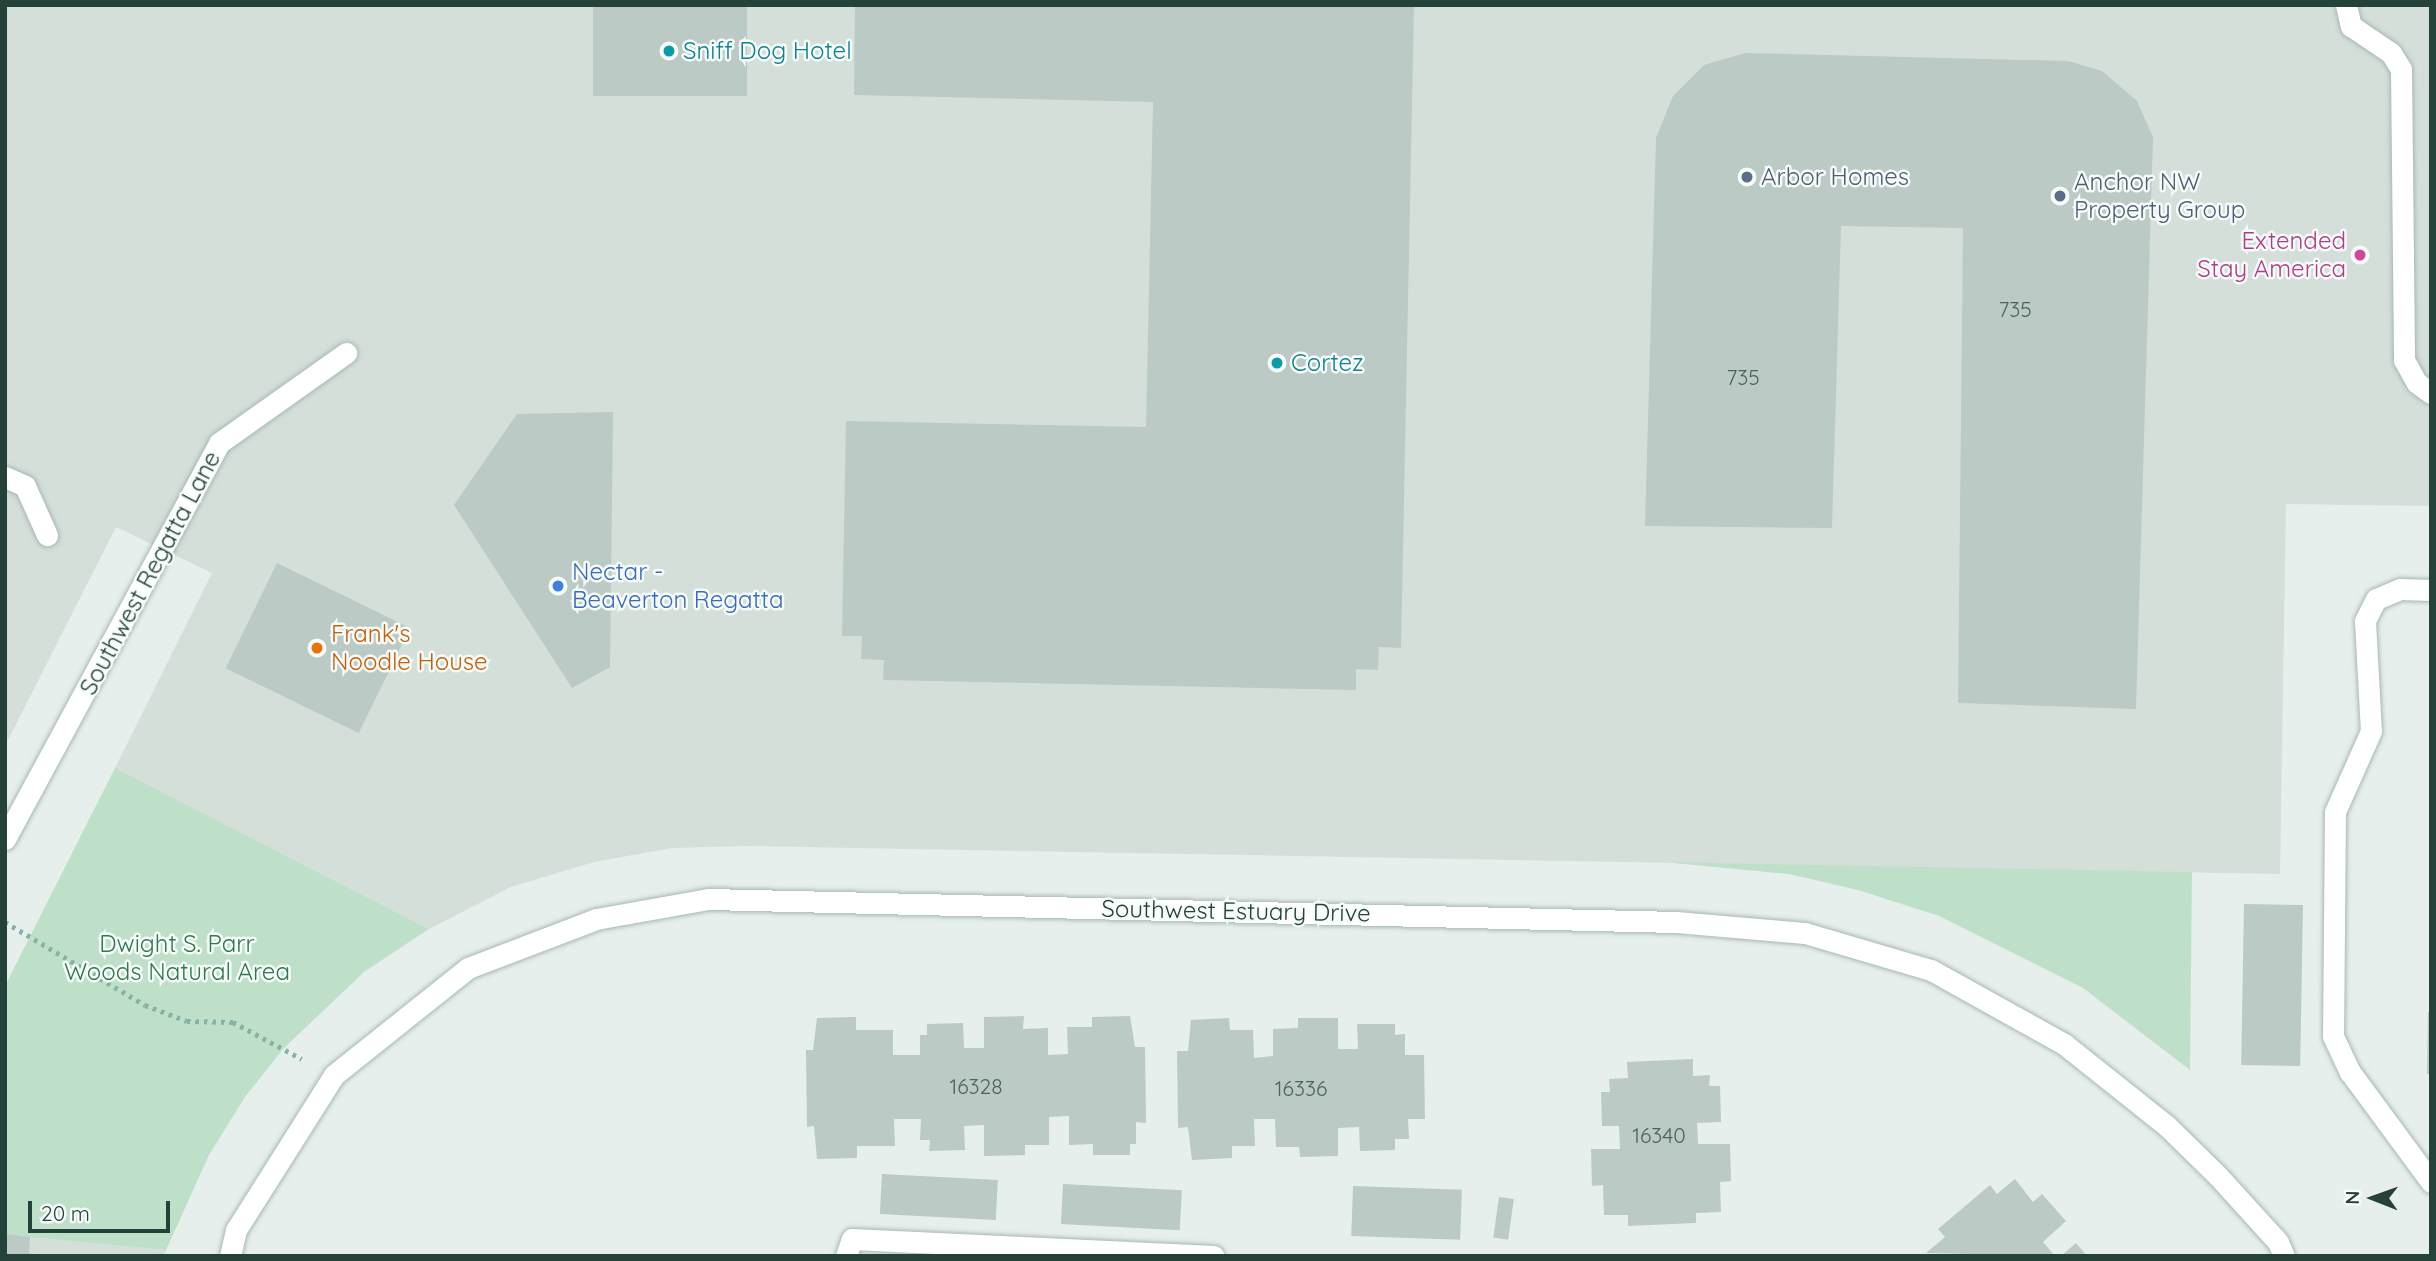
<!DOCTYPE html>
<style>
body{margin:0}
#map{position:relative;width:2436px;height:1261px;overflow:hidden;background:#e6efeb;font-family:Quicksand,sans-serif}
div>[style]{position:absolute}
.built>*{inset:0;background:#d4dfda}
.green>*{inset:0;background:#bfe0c8}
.building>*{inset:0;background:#bbcac4;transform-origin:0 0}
.path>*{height:4.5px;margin-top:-2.25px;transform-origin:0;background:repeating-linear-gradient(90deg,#86b3a5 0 3.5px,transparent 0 8.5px)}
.roads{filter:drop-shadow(0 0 2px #a8b8b2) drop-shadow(0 0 2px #a8b8b2)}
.service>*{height:21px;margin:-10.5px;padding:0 10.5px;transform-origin:10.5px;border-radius:10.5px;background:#fff}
.minor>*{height:21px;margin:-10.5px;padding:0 10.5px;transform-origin:10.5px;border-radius:10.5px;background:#fff}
.dots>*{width:19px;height:19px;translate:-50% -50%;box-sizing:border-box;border:4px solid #f7fbf9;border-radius:50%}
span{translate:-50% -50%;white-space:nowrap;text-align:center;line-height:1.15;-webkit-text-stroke:5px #f7fbf9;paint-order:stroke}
.number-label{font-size:21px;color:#4a645c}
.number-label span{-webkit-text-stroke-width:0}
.culture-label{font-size:24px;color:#0d838f}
.left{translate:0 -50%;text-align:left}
.service-label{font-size:24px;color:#4e5e75}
.hotel-label{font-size:24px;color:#b23c85}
.right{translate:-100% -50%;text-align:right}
.shop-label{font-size:24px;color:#366cbe}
.street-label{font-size:24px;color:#24423a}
.food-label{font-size:24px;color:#c56008}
.park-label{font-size:24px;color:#2d7a4b}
.frame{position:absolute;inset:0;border:7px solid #24423a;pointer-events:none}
.north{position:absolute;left:2338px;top:1163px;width:70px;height:70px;-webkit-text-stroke:5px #f7fbf9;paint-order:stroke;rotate:271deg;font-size:19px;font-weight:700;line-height:28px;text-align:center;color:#24423a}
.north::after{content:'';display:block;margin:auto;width:24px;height:32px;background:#24423a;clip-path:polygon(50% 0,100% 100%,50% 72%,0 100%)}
.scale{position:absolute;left:28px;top:1201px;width:142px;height:32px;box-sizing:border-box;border:4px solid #24423a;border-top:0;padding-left:9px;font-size:21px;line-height:24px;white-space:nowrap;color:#24423a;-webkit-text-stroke:5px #f7fbf9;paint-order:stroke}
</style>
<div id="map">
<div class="built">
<i style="clip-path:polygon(5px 5px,2431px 5px,2431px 506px,2286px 504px,2280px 874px,746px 846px,672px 848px,594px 862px,511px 887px,429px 929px,115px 768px,212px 573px,116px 527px,5px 746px)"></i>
<i style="clip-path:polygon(5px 1235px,166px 1250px,164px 1256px,5px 1256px)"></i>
</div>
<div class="green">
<i style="clip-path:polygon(115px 768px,429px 929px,364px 972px,283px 1049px,245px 1097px,209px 1155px,166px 1250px,5px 1235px,5px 986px)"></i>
<i style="clip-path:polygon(1663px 862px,2192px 872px,2190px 1070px,2083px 988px,1939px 916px,1858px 890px,1789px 874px)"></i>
</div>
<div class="building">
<i style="left:593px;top:5px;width:154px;height:91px"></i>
<i style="clip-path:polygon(855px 5px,1414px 5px,1401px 648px,1379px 647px,1378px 670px,1356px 669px,1356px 690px,883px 680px,884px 660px,861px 659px,862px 636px,842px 636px,846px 421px,1146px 427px,1153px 102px,854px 95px)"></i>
<i style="clip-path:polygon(1745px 53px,2068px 61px,2102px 71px,2137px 101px,2153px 137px,2136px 709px,1958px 703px,1963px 228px,1841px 226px,1832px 528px,1645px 526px,1656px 138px,1673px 96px,1704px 65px)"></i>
<i style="clip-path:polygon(613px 412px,610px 667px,572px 688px,454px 505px,517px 414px)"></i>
<i style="left:277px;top:563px;width:148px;height:117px;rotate:26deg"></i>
<i style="left:2244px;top:904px;width:59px;height:161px;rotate:1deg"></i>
<i style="clip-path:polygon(2428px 1012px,2431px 1012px,2431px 1074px,2427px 1074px)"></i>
<i style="clip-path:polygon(1024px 1016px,1023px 1029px,1048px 1028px,1048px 1055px,1068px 1054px,1067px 1027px,1092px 1027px,1092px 1017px,1130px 1016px,1135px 1047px,1145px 1047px,1146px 1123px,1136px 1122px,1136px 1144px,1130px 1144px,1130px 1155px,1093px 1155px,1093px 1144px,1069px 1145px,1069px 1116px,1049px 1117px,1049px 1145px,1025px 1145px,1025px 1155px,984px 1156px,984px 1125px,964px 1126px,965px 1150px,929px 1151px,930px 1140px,920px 1140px,921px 1119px,894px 1119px,895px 1146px,857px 1146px,857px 1158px,817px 1159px,814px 1126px,807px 1127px,806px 1050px,813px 1050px,817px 1018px,856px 1017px,856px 1030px,893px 1030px,893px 1055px,920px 1055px,920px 1035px,927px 1035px,927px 1024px,963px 1023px,964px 1048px,984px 1048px,984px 1017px)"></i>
<i style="clip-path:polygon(1229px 1018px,1230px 1030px,1253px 1030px,1254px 1058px,1273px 1056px,1273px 1029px,1298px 1028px,1298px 1018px,1338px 1018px,1338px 1049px,1358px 1049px,1357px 1024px,1395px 1024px,1395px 1035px,1405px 1034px,1405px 1055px,1424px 1055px,1425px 1119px,1408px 1119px,1409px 1139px,1395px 1139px,1395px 1150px,1360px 1151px,1359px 1127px,1338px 1128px,1338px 1156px,1300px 1157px,1299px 1147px,1276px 1147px,1275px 1119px,1254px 1119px,1255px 1146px,1232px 1146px,1232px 1158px,1192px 1160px,1188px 1127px,1178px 1128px,1177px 1051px,1188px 1051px,1191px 1020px)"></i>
<i style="clip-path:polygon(1693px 1059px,1693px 1076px,1710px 1075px,1709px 1086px,1720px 1086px,1721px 1122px,1697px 1123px,1698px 1144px,1730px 1144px,1731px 1181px,1720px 1182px,1721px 1212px,1696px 1213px,1696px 1223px,1628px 1226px,1628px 1215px,1604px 1215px,1603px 1185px,1592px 1186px,1591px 1149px,1620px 1149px,1619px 1126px,1602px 1126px,1601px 1092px,1610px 1092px,1609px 1079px,1628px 1078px,1627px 1062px)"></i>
<i style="left:882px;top:1174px;width:116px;height:40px;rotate:3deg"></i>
<i style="clip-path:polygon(2015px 1179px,2033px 1202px,2042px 1194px,2066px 1221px,2043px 1242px,2055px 1256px,1926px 1253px,1945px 1237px,1938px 1229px,1990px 1185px,1997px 1194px)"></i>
<i style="left:1063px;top:1184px;width:119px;height:40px;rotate:3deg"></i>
<i style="left:1353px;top:1186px;width:109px;height:50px;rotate:2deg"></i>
<i style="left:1499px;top:1197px;width:15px;height:41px;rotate:8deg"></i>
<i style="clip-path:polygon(5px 1234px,30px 1237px,29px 1253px,42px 1256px,5px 1256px)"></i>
<i style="clip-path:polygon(2076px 1243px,2087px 1256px,2061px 1256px)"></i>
</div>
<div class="path">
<i style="left:5px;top:922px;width:163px;rotate:30.7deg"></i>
<i style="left:145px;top:1005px;width:45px;rotate:20.9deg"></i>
<i style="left:187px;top:1021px;width:46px;rotate:1.2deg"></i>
<i style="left:233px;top:1022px;width:78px;rotate:28.2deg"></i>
</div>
<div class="roads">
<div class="service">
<i style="left:2346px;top:5px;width:22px;rotate:77deg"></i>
<i style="left:2351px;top:26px;width:48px;rotate:34deg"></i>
<i style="left:2391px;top:53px;width:19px;rotate:58deg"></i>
<i style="left:2401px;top:69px;width:291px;rotate:89.4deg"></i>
<i style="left:2404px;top:360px;width:26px;rotate:61deg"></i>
<i style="left:2417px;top:383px;width:17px;rotate:36deg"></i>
<i style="left:5px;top:477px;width:22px;rotate:24deg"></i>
<i style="left:25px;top:486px;width:54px;rotate:65.8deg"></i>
<i style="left:2431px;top:590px;width:31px;rotate:-178deg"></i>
<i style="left:2400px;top:589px;width:26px;rotate:157deg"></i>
<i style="left:2376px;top:599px;width:25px;rotate:117deg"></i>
<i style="left:2365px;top:621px;width:110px;rotate:86.9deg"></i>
<i style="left:2371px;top:731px;width:89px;rotate:114deg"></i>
<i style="left:2335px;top:812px;width:224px;rotate:90.5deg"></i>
<i style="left:2333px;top:1036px;width:40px;rotate:65deg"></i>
<i style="left:2350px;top:1072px;width:137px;rotate:53.6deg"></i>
<i style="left:846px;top:1256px;width:18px;rotate:-71deg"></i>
<i style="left:852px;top:1239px;width:362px;rotate:2.7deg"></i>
</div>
<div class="minor">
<i style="left:5px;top:839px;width:450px;rotate:-61.6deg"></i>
<i style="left:219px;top:443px;width:156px;rotate:-35.3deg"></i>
<i style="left:230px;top:1256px;width:27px;rotate:-77deg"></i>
<i style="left:236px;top:1230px;width:183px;rotate:-57.7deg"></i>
<i style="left:334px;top:1075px;width:171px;rotate:-38.6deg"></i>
<i style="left:468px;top:968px;width:137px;rotate:-20.9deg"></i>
<i style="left:596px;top:919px;width:114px;rotate:-10.1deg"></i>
<i style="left:708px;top:899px;width:968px;rotate:1.36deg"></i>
<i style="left:1676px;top:922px;width:129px;rotate:4.9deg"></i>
<i style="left:1805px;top:933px;width:131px;rotate:16.4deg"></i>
<i style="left:1931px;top:970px;width:152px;rotate:29.1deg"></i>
<i style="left:2064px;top:1044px;width:132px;rotate:38.5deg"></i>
<i style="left:2167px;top:1126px;width:71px;rotate:44.4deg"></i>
<i style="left:2218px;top:1176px;width:89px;rotate:47.7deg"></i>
<i style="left:2278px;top:1242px;width:15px;rotate:67deg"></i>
</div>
</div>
<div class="dots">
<i style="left:669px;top:51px;background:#0f9aa8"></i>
<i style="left:1747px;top:177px;background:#5c6f8a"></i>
<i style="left:2060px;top:196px;background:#5c6f8a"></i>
<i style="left:2360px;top:255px;background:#d1479c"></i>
<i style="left:1277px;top:363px;background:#0f9aa8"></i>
<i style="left:558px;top:586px;background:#3f7fe0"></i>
<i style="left:317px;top:648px;background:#e8710a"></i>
</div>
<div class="number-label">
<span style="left:2015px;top:309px">735</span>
<span style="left:1743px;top:377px">735</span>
<span style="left:976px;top:1086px">16328</span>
<span style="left:1301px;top:1088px">16336</span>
<span style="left:1659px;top:1135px">16340</span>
</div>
<div class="culture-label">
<span class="left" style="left:683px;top:51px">Sniff Dog Hotel</span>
<span class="left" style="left:1291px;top:363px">Cortez</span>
</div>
<div class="service-label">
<span class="left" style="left:1761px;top:177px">Arbor Homes</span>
<span class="left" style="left:2074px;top:196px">Anchor NW<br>Property Group</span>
</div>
<div class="hotel-label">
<span class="right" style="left:2346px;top:255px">Extended<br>Stay America</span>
</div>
<div class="shop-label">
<span class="left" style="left:572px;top:586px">Nectar -<br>Beaverton Regatta</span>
</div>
<div class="street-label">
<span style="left:150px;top:573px;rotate:-62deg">Southwest Regatta Lane</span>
<span style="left:1236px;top:911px;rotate:1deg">Southwest Estuary Drive</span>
</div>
<div class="food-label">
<span class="left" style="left:331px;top:648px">Frank's<br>Noodle House</span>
</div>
<div class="park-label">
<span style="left:177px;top:958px">Dwight S. Parr<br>Woods Natural Area</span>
</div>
<div class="frame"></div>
<div class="north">N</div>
<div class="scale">20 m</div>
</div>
